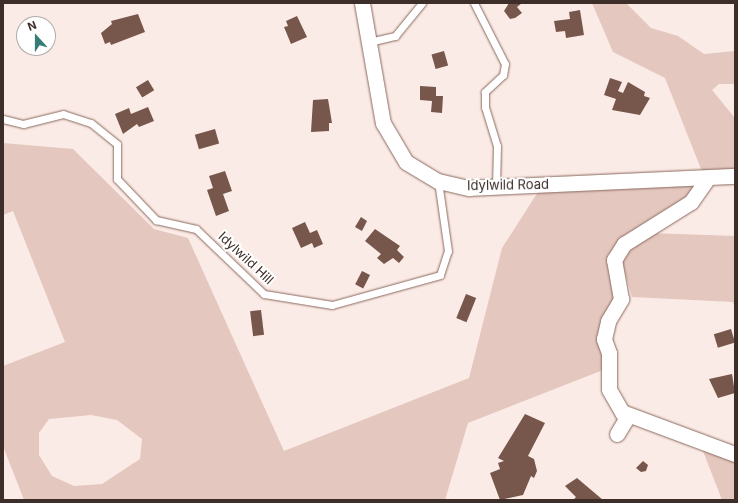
<!DOCTYPE html>
<style>
body{margin:0}
#map{position:relative;width:738px;height:503px;overflow:hidden;background:#fbebe6;font-family:Inter,sans-serif}
div>[style]{position:absolute}
.green>*{inset:0;background:#e4c7be}
.building>*{inset:0;background:#77564b;transform-origin:0 0}
.roads{filter:drop-shadow(0 0 1px #8a695e) drop-shadow(0 0 1px #8a695e)}
.lane>*{height:7px;margin:-3.5px;padding:0 3.5px;transform-origin:3.5px;border-radius:3.5px;background:#fff}
.street>*{height:15px;margin:-7.5px;padding:0 7.5px;transform-origin:7.5px;border-radius:7.5px;background:#fff}
span{translate:-50% -50%;white-space:nowrap;text-align:center;line-height:1.15;-webkit-text-stroke:4px #fff;paint-order:stroke}
.street-label{font-size:13px;color:#3d2e2a}
.frame{position:absolute;inset:0;border:4px solid #3d2e2a;pointer-events:none}
.north{position:absolute;left:16px;top:16px;width:40px;height:40px;box-sizing:border-box;background:#fff;border:1px solid #b1abaa;border-radius:50%;rotate:339deg;font-size:11px;font-weight:700;line-height:16px;text-align:center;color:#3d2e2a}
.north::after{content:'';display:block;margin:auto;width:14px;height:18px;background:#367d77;clip-path:polygon(50% 0,100% 100%,50% 72%,0 100%)}
</style>
<div id="map">
<div class="green">
<i style="clip-path:polygon(592px 3px,626px 3px,651px 28px,678px 36px,704px 54px,735px 51px,735px 84px,719px 84px,712px 90px,735px 118px,735px 171px,703px 174px,665px 78px,613px 52px)"></i>
<i style="clip-path:polygon(evenodd,3px 143px,73px 149px,154px 229px,188px 238px,284px 451px,469px 378px,502px 248px,538px 192px,695px 185px,689px 195px,622px 237px,608px 255px,614px 291px,603px 370px,468px 423px,445px 500px,24px 500px,3px 446px,3px 366px,65px 342px,13px 211px,3px 215px,3px 143px,91px 415px,117px 420px,142px 439px,140px 459px,102px 484px,74px 486px,52px 476px,39px 455px,39px 433px,49px 419px,91px 415px)"></i>
<i style="clip-path:polygon(650px 233px,735px 236px,735px 308px,733px 302px,632px 297px,621px 259px,628px 248px)"></i>
<i style="clip-path:polygon(703px 451px,735px 462px,735px 500px,722px 500px)"></i>
</div>
<div class="building">
<i style="clip-path:polygon(509px 3px,522px 3px,517px 7px,522px 13px,515px 18px,510px 19px,504px 11px)"></i>
<i style="clip-path:polygon(580px 10px,584px 35px,566px 38px,565px 31px,556px 32px,554px 21px,570px 19px,569px 12px)"></i>
<i style="clip-path:polygon(138px 14px,145px 32px,111px 45px,110px 42px,105px 44px,101px 33px,112px 24px,111px 21px)"></i>
<i style="clip-path:polygon(297px 16px,307px 37px,291px 44px,284px 27px,288px 26px,286px 21px)"></i>
<i style="left:444px;top:51px;width:15px;height:13px;rotate:74deg"></i>
<i style="clip-path:polygon(610px 78px,622px 82px,618px 91px,623px 93px,628px 82px,645px 92px,644px 96px,650px 98px,640px 115px,612px 110px,616px 99px,604px 95px)"></i>
<i style="left:148px;top:80px;width:12px;height:14px;rotate:59deg"></i>
<i style="clip-path:polygon(420px 86px,436px 87px,436px 96px,443px 96px,442px 113px,431px 112px,432px 101px,420px 100px)"></i>
<i style="clip-path:polygon(328px 99px,332px 123px,329px 123px,329px 131px,311px 132px,313px 100px)"></i>
<i style="clip-path:polygon(148px 107px,154px 121px,139px 127px,137px 124px,123px 134px,115px 114px,129px 108px,131px 114px)"></i>
<i style="left:215px;top:129px;width:15px;height:21px;rotate:74deg"></i>
<i style="clip-path:polygon(225px 171px,232px 191px,223px 194px,229px 211px,216px 216px,207px 190px,213px 188px,209px 176px)"></i>
<i style="clip-path:polygon(361px 217px,367px 221px,362px 231px,355px 227px)"></i>
<i style="clip-path:polygon(305px 222px,310px 233px,317px 230px,323px 244px,314px 248px,312px 243px,301px 248px,292px 228px)"></i>
<i style="clip-path:polygon(375px 229px,400px 246px,397px 250px,404px 257px,399px 263px,393px 258px,384px 264px,377px 258px,381px 254px,365px 241px)"></i>
<i style="left:362px;top:271px;width:9px;height:15px;rotate:27deg"></i>
<i style="left:466px;top:294px;width:11px;height:26px;rotate:22deg"></i>
<i style="left:261px;top:310px;width:25px;height:11px;rotate:83deg"></i>
<i style="left:731px;top:329px;width:14px;height:18px;rotate:73deg"></i>
<i style="clip-path:polygon(732px 374px,735px 393px,718px 398px,709px 379px)"></i>
<i style="clip-path:polygon(525px 414px,545px 423px,528px 456px,534px 459px,537px 471px,534px 478px,531px 476px,523px 495px,500px 500px,490px 473px,500px 469px,498px 463px,504px 461px,498px 458px)"></i>
<i style="clip-path:polygon(643px 461px,648px 465px,646px 471px,641px 472px,636px 468px)"></i>
<i style="clip-path:polygon(577px 478px,603px 500px,573px 500px,576px 497px,565px 486px)"></i>
</div>
<div class="roads">
<div class="lane">
<i style="left:474px;top:3px;width:68px;rotate:63.1deg"></i>
<i style="left:505px;top:64px;width:11px;rotate:100deg"></i>
<i style="left:503px;top:75px;width:25px;rotate:137deg"></i>
<i style="left:485px;top:92px;width:15px;rotate:90deg"></i>
<i style="left:485px;top:107px;width:41px;rotate:72.9deg"></i>
<i style="left:497px;top:146px;width:41px;rotate:91.4deg"></i>
<i style="left:369px;top:42px;width:27px;rotate:-13deg"></i>
<i style="left:395px;top:36px;width:43px;rotate:-50.7deg"></i>
<i style="left:3px;top:119px;width:21px;rotate:14deg"></i>
<i style="left:23px;top:124px;width:41px;rotate:-14deg"></i>
<i style="left:63px;top:114px;width:29px;rotate:18deg"></i>
<i style="left:91px;top:123px;width:33px;rotate:39deg"></i>
<i style="left:117px;top:144px;width:35px;rotate:90deg"></i>
<i style="left:117px;top:179px;width:57px;rotate:46.4deg"></i>
<i style="left:156px;top:220px;width:41px;rotate:12.7deg"></i>
<i style="left:196px;top:229px;width:94px;rotate:43.7deg"></i>
<i style="left:264px;top:294px;width:69px;rotate:9.2deg"></i>
<i style="left:332px;top:305px;width:112px;rotate:-15.5deg"></i>
<i style="left:440px;top:275px;width:25px;rotate:-72deg"></i>
<i style="left:448px;top:251px;width:71px;rotate:-98.1deg"></i>
</div>
<div class="street">
<i style="left:362px;top:3px;width:122px;rotate:80.1deg"></i>
<i style="left:383px;top:123px;width:45px;rotate:59.5deg"></i>
<i style="left:406px;top:162px;width:37px;rotate:31deg"></i>
<i style="left:438px;top:181px;width:32px;rotate:13deg"></i>
<i style="left:469px;top:188px;width:266px;rotate:-2.6deg"></i>
<i style="left:622px;top:412px;width:121px;rotate:20.4deg"></i>
<i style="left:617px;top:434px;width:17px;rotate:-59deg"></i>
<i style="left:626px;top:419px;width:34px;rotate:-120deg"></i>
<i style="left:609px;top:389px;width:36px;rotate:-90deg"></i>
<i style="left:609px;top:353px;width:15px;rotate:-110deg"></i>
<i style="left:604px;top:339px;width:18px;rotate:-77deg"></i>
<i style="left:608px;top:321px;width:26px;rotate:-59deg"></i>
<i style="left:621px;top:299px;width:40px;rotate:-100deg"></i>
<i style="left:614px;top:260px;width:19px;rotate:-58deg"></i>
<i style="left:624px;top:244px;width:79px;rotate:-32.1deg"></i>
<i style="left:691px;top:202px;width:29px;rotate:-55deg"></i>
</div>
</div>
<div class="street-label">
<span style="left:508px;top:185px;rotate:-1deg">Idylwild Road</span>
<span style="left:246px;top:258px;rotate:43deg">Idylwild Hill</span>
</div>
<div class="frame"></div>
<div class="north">N</div>
</div>
